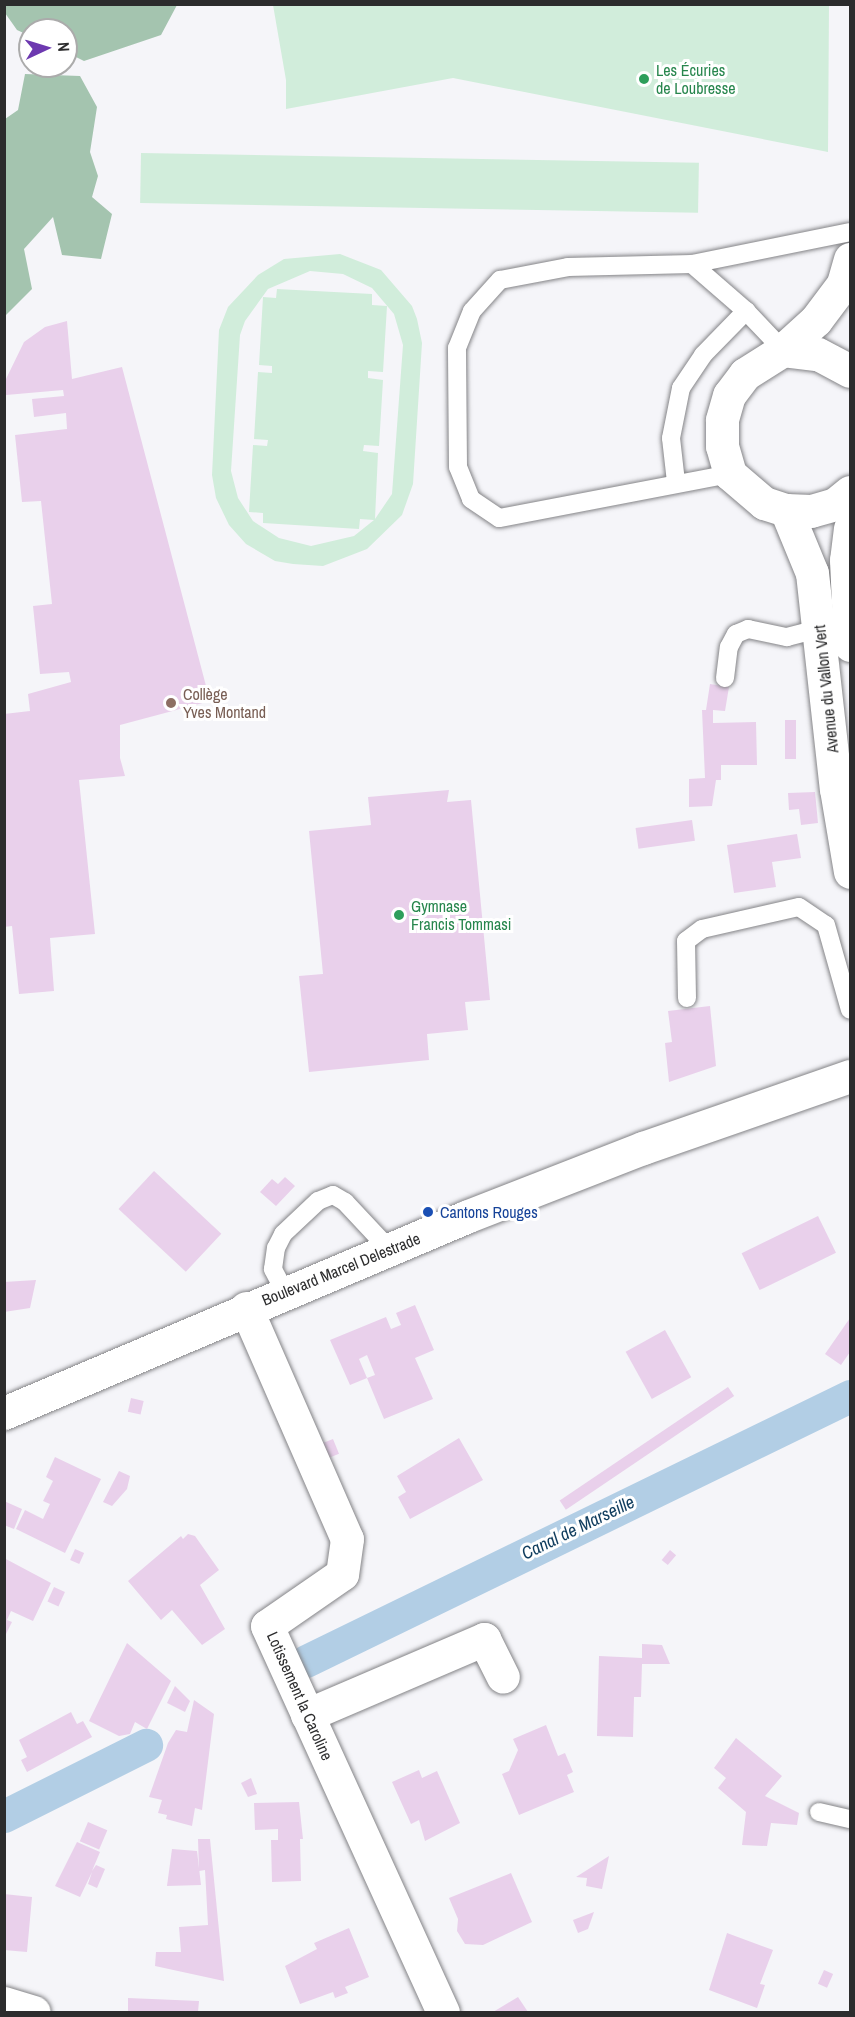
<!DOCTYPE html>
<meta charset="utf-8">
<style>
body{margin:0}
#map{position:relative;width:855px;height:2017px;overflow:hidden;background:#f5f5f9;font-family:"Archivo Narrow",sans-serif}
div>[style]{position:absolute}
.green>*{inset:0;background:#d1eddb;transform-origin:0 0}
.forest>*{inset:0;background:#a4c4af}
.canal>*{height:33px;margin:-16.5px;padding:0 16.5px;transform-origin:16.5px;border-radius:16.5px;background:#b2cee5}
.building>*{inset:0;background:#e9d0eb;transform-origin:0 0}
.roads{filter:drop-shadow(0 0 2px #848487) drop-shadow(0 0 2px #848487)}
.lane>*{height:18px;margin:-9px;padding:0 9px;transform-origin:9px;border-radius:9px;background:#fff}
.street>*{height:33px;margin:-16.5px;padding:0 16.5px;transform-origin:16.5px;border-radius:16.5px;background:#fff}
.secondary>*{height:33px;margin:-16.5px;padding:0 16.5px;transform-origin:16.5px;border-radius:16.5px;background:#fff}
.dots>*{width:16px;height:16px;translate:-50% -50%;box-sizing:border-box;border:3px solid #fff;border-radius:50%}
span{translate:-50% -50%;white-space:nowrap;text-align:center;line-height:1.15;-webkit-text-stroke:6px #fff;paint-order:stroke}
.leisure-label{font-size:16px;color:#27864d}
.left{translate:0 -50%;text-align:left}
.street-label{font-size:16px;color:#2c2c2d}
.education-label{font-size:16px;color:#785e54}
.transit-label{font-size:16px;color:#164399}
.water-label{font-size:18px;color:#103d5e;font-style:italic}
.frame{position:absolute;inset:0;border:6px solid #2c2c2d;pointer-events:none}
.north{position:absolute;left:18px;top:18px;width:60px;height:60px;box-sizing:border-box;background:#fff;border:2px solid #ababab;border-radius:50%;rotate:86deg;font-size:16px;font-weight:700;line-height:24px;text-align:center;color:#2c2c2d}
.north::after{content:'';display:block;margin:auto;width:21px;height:27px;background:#6d39b0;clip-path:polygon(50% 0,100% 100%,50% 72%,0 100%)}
</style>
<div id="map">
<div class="green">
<i style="clip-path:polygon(273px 5px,829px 5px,828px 152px,453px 78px,286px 109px,286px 80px)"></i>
<i style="left:141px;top:153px;width:558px;height:50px;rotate:1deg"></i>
<i style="clip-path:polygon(evenodd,340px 254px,381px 270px,412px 306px,417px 319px,422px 343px,413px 484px,402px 515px,367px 549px,323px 566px,293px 564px,275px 561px,246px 544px,229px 525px,216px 498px,212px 475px,219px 330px,228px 307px,258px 275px,284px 259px,340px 254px,310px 271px,343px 274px,372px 288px,394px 314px,403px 345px,392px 494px,375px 519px,378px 453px,363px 451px,364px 445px,379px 446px,383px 380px,368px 378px,368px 371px,383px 372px,387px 306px,372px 305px,372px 294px,277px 289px,276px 298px,263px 297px,259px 365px,272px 366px,272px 373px,258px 372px,254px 439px,268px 440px,267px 446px,253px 445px,249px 512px,263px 513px,263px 523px,359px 529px,360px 519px,374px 520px,354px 536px,311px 546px,279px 538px,253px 521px,238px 498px,231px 471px,240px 335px,245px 321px,268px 289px,310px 271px)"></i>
</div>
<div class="forest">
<i style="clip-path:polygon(5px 4px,177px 4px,177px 5px,161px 35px,84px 61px,66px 52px,66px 30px,30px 30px,30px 36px,17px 30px,5px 13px)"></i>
<i style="clip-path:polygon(25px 74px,80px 76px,97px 107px,90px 152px,98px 176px,92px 197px,112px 214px,101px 259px,62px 255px,53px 217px,24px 249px,32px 289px,5px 316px,5px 119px,18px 110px)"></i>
</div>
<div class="canal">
<i style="left:306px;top:1661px;width:605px;rotate:-25.97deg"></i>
<i style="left:4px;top:1816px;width:159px;rotate:-26.6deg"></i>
</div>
<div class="building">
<i style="clip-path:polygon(67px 321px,72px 379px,122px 367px,210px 701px,120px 725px,120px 758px,125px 776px,79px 780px,95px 934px,50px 938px,54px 991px,19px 994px,12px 926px,4px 927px,4px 714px,30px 711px,28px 694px,71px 682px,69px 672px,40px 674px,33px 606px,52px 604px,41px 501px,22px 502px,15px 435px,67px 429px,66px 413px,34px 417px,32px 399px,64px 396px,63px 390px,6px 395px,6px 379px,24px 342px,45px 327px)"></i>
<i style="clip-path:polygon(710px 684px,729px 687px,725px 711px,713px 710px,713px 723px,756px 722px,757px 765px,721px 765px,721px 780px,716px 780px,712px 806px,689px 807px,689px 779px,705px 778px,702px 710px,706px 710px)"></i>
<i style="left:796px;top:720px;width:39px;height:11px;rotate:90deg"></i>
<i style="clip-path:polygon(449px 790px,447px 802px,471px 800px,490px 1000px,465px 1002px,468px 1030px,427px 1034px,429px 1060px,309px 1072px,299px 976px,323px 974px,309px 831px,371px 825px,368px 797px)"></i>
<i style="clip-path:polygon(815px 792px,818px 823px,801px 825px,799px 809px,789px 810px,788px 793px)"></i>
<i style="left:692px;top:820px;width:21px;height:57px;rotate:82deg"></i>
<i style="clip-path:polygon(797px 834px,801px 858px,772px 862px,776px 887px,734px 893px,727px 845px)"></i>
<i style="clip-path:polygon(710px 1006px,716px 1066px,669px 1082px,665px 1043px,672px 1042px,668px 1011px)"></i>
<i style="left:154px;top:1171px;width:92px;height:52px;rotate:43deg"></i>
<i style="clip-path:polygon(285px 1177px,295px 1186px,276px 1206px,260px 1192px,272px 1179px,278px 1184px)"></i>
<i style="left:818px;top:1216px;width:41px;height:85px;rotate:64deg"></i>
<i style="clip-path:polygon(36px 1280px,30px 1308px,4px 1312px,4px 1282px)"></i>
<i style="clip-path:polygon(415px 1305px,434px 1350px,415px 1358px,433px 1399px,384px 1419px,367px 1378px,375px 1375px,367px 1355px,359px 1359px,367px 1378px,350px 1385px,330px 1340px,386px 1317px,391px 1329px,401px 1325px,396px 1313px)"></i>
<i style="clip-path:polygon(850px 1318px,850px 1352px,841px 1365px,825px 1354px)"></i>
<i style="left:665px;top:1330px;width:54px;height:45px;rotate:61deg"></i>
<i style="left:728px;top:1387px;width:11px;height:203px;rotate:56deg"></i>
<i style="left:131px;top:1398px;width:13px;height:14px;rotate:13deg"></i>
<i style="clip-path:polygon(459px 1438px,483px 1480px,410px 1519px,398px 1497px,406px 1492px,397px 1476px)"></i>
<i style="left:333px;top:1439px;width:16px;height:13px;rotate:68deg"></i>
<i style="clip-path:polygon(55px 1457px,101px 1479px,65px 1553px,16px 1529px,25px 1510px,43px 1519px,50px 1504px,43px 1501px,53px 1481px,46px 1477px)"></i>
<i style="clip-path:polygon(119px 1471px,130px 1476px,127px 1489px,112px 1506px,103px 1502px)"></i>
<i style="clip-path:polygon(4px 1501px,22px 1509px,14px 1529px,4px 1525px)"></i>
<i style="clip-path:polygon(188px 1534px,195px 1536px,219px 1570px,200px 1585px,225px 1629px,202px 1645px,172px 1610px,161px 1620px,128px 1581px,181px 1536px,183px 1539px)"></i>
<i style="left:75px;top:1549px;width:10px;height:12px;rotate:24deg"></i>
<i style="left:670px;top:1550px;width:8px;height:13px;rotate:40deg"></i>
<i style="clip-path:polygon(4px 1558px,51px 1583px,33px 1621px,11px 1611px,7px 1620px,12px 1622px,4px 1638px)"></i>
<i style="left:54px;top:1587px;width:12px;height:16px;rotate:24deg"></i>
<i style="clip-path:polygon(127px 1643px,171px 1681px,147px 1729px,135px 1722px,130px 1734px,119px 1736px,89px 1721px)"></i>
<i style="clip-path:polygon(642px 1644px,662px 1645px,670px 1664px,642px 1664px,641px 1697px,634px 1697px,633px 1737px,597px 1736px,599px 1656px,642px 1658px)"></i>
<i style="clip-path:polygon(175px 1686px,190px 1701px,185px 1712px,167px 1703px)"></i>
<i style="clip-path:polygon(194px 1700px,214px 1714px,202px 1810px,195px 1808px,192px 1826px,166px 1819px,167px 1815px,158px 1813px,162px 1800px,149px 1797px,168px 1743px,176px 1730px,187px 1732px)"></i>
<i style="clip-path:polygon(71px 1712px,77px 1724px,83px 1721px,92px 1737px,27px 1772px,21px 1760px,27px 1757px,19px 1740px)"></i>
<i style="clip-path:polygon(546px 1725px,558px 1756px,565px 1753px,573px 1772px,567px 1775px,574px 1792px,519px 1815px,502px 1774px,509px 1771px,518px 1750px,513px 1739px)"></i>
<i style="clip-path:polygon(736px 1738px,782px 1776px,765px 1796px,799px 1813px,797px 1825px,771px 1823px,767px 1846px,742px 1845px,746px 1812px,718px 1788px,726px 1778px,714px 1768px)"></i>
<i style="clip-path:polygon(419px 1770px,422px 1778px,437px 1771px,460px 1823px,425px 1841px,419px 1820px,411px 1824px,392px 1782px)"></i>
<i style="clip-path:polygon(251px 1778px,257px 1794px,248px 1797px,241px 1783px)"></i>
<i style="clip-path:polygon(299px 1802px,303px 1839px,300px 1839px,301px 1881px,272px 1882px,271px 1840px,278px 1840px,278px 1829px,255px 1830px,254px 1803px)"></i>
<i style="left:88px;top:1822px;width:21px;height:21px;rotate:23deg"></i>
<i style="clip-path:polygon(198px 1839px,210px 1839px,224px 1981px,155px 1966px,156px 1952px,181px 1952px,179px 1927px,208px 1925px,205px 1870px,199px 1871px)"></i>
<i style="clip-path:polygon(77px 1842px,100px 1852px,92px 1871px,96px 1865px,105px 1869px,97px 1888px,88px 1884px,92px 1872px,80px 1897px,55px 1886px)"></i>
<i style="clip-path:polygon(172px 1849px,197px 1851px,201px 1885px,167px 1886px)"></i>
<i style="clip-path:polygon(609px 1856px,602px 1889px,586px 1886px,587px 1878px,576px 1877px)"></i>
<i style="clip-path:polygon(511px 1873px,532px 1922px,483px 1945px,465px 1944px,457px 1931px,458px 1919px,449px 1898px)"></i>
<i style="clip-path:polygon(4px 1894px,32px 1897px,27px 1952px,4px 1950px)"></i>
<i style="clip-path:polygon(594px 1912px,588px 1929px,578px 1933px,573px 1920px)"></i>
<i style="clip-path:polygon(349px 1928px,369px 1977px,345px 1987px,348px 1993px,335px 1998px,333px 1992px,300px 2004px,285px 1966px,317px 1949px,314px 1943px)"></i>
<i style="clip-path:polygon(727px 1933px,773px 1950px,760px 1984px,765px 1985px,757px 2008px,709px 1990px)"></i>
<i style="left:824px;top:1970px;width:10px;height:15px;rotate:24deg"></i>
<i style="clip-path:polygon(518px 1997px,528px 2012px,493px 2012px)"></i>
<i style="clip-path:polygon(128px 1998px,199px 2001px,198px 2012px,128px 2012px)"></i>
</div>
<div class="roads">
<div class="lane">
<i style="left:692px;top:264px;width:72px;rotate:41deg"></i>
<i style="left:730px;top:474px;width:235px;rotate:169.2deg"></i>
<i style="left:499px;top:518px;width:34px;rotate:-146deg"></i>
<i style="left:471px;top:499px;width:35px;rotate:-112deg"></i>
<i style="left:458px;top:467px;width:119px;rotate:-90.5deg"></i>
<i style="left:457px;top:348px;width:40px;rotate:-68deg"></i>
<i style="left:472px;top:311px;width:42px;rotate:-47.9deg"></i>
<i style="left:500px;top:280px;width:69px;rotate:-10.8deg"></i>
<i style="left:568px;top:267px;width:124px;rotate:-1.4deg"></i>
<i style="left:692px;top:264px;width:161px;rotate:-11.4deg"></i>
<i style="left:676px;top:482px;width:44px;rotate:-96.5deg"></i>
<i style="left:671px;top:438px;width:51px;rotate:-78.7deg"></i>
<i style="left:681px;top:388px;width:40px;rotate:-56deg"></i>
<i style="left:703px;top:355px;width:62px;rotate:-45.7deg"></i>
<i style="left:746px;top:311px;width:54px;rotate:46.5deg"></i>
<i style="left:725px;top:678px;width:31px;rotate:-83deg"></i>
<i style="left:729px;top:647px;width:15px;rotate:-62deg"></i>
<i style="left:736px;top:634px;width:13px;rotate:-23deg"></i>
<i style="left:748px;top:629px;width:40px;rotate:12deg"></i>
<i style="left:787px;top:637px;width:40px;rotate:-14.4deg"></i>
<i style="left:687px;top:998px;width:57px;rotate:-91deg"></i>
<i style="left:686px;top:941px;width:20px;rotate:-37deg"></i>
<i style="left:702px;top:929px;width:99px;rotate:-12.8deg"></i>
<i style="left:799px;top:907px;width:32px;rotate:34deg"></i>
<i style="left:826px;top:925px;width:88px;rotate:74.2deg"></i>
<i style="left:285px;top:1292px;width:26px;rotate:-118deg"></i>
<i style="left:273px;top:1269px;width:21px;rotate:-82deg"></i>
<i style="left:276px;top:1248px;width:16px;rotate:-63deg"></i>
<i style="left:283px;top:1234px;width:48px;rotate:-43.3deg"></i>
<i style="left:318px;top:1201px;width:16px;rotate:-22deg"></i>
<i style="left:333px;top:1195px;width:14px;rotate:30deg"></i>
<i style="left:345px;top:1202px;width:64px;rotate:46.9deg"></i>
<i style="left:819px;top:1812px;width:32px;rotate:13deg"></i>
</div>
<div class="street">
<i style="left:246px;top:1308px;width:252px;rotate:66.4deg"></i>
<i style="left:347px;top:1539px;width:35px;rotate:98deg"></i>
<i style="left:342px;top:1574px;width:91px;rotate:145.3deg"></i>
<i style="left:267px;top:1626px;width:424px;rotate:65.5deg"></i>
<i style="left:4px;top:1413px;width:502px;rotate:-22.99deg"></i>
<i style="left:466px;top:1217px;width:190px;rotate:-21.3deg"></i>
<i style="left:643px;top:1148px;width:219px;rotate:-19.2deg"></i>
<i style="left:307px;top:1715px;width:193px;rotate:-23.2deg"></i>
<i style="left:484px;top:1639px;width:42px;rotate:63.4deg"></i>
<i style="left:4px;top:2003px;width:31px;rotate:17deg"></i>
</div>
<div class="secondary">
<i style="left:850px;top:259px;width:26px;rotate:106deg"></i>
<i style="left:843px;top:284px;width:45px;rotate:126.9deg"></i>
<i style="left:816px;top:320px;width:45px;rotate:137.7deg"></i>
<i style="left:783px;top:350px;width:45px;rotate:147.7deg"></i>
<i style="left:745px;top:374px;width:26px;rotate:127deg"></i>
<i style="left:729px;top:395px;width:26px;rotate:106deg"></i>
<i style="left:722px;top:420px;width:26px;rotate:90deg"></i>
<i style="left:722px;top:446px;width:29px;rotate:74deg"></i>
<i style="left:730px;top:474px;width:45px;rotate:40.5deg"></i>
<i style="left:764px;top:503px;width:23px;rotate:18deg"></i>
<i style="left:786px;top:510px;width:25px;rotate:2deg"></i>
<i style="left:811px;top:511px;width:25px;rotate:-16deg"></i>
<i style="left:835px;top:504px;width:19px;rotate:-39deg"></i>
<i style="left:783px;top:350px;width:35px;rotate:7deg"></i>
<i style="left:818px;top:354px;width:36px;rotate:28deg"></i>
<i style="left:786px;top:510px;width:68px;rotate:67.6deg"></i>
<i style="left:812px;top:573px;width:217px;rotate:83.7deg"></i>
<i style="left:836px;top:789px;width:84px;rotate:80.4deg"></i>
<i style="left:850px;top:528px;width:32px;rotate:97deg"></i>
<i style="left:846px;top:560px;width:85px;rotate:87.3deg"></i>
</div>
</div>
<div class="dots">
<i style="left:644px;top:79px;background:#2e9e5b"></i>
<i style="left:171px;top:703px;background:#8d6e63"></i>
<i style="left:399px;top:915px;background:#2e9e5b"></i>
<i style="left:428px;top:1212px;background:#1a4fb4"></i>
</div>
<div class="leisure-label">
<span class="left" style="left:656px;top:79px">Les Écuries<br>de Loubresse</span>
<span class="left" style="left:411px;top:915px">Gymnase<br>Francis Tommasi</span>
</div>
<div class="street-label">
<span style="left:826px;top:689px;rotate:-96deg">Avenue du Vallon Vert</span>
<span style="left:341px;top:1269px;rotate:-22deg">Boulevard Marcel Delestrade</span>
<span style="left:300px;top:1696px;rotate:66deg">Lotissement la Caroline</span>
</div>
<div class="education-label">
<span class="left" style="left:183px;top:703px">Collège<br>Yves Montand</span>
</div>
<div class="transit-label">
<span class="left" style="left:440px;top:1212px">Cantons Rouges</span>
</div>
<div class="water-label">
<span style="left:578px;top:1528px;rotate:-26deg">Canal de Marseille</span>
</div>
<div class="frame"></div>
<div class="north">N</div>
</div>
